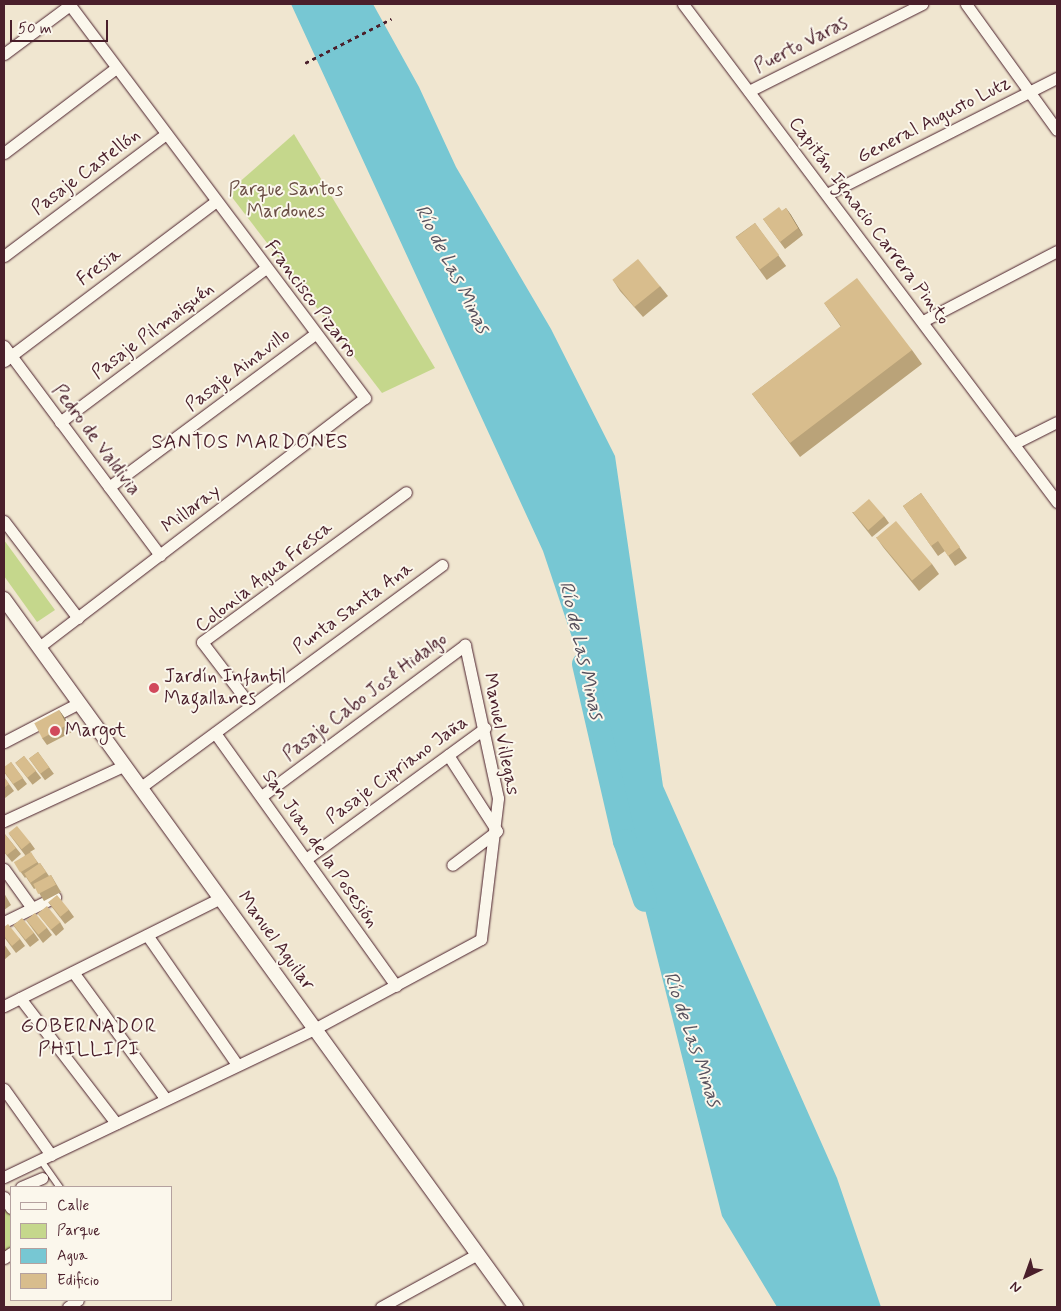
<!DOCTYPE html>
<meta charset="utf-8">
<style>
body{margin:0}
#map{position:relative;width:1061px;height:1311px;overflow:hidden;background:#f0e6d0;font-family:Mynerve,sans-serif}
div>[style]{position:absolute}
.green>*{inset:0;background:#c5d78c}
.water>*{inset:0;background:#77c7d3}
.river>*{height:24px;margin:-12px;padding:0 12px;transform-origin:12px;border-radius:12px;background:#77c7d3}
.path>*{height:2.5px;margin-top:-1.25px;transform-origin:0;background:repeating-linear-gradient(90deg,#4a1f2b 0 4px,transparent 0 8px)}
.roads{filter:drop-shadow(0 0 1px #4a1f2b) drop-shadow(0 0 1px #4a1f2b)}
.service>*{height:5.5px;margin:-2.75px;padding:0 2.75px;transform-origin:2.75px;border-radius:2.75px;background:#fbf7ec}
.minor>*{height:11px;margin:-5.5px;padding:0 5.5px;transform-origin:5.5px;border-radius:5.5px;background:#fbf7ec}
.tertiary>*{height:14px;margin:-7px;padding:0 7px;transform-origin:7px;border-radius:7px;background:#fbf7ec}
.wall>*{inset:0;background:#baa379;transform-origin:0 0}
.shaded-wall>*{inset:0;background:#978463}
.building>*{inset:0;background:#d8bd8d;transform-origin:0 0}
.dots>*{width:14px;height:14px;translate:-50% -50%;box-sizing:border-box;border:2px solid #fbf7ec;border-radius:50%}
span{translate:-50% -50%;white-space:nowrap;text-align:center;line-height:1.15;-webkit-text-stroke:4px #fbf7ec;paint-order:stroke}
.street-label{font-size:19px;color:#4a1f2b}
.park-label{font-size:19px;color:#694d43}
.poi-label{font-size:19px;color:#4a1f2b}
.left{translate:0 -50%;text-align:left}
.water-label{font-size:20px;color:#58515d;font-style:italic}
.neighbourhood-label{font-size:20px;color:#4a1f2b;letter-spacing:1px}
.frame{position:absolute;inset:0;border:5px solid #4a1f2b;pointer-events:none}
.legend{position:absolute;left:10px;top:1186px;width:162px;height:115px;box-sizing:border-box;background:#fbf7ec;border:1px solid #b4a19f;margin:0;padding:6px 9px;list-style:none;font-size:15px;color:#4a1f2b}
.legend li{display:flex;align-items:center;gap:10px;height:25px}
.legend b{width:25px;border:1px solid #b4a19f}
.north{position:absolute;left:1001px;top:1251px;width:50px;height:50px;-webkit-text-stroke:4px #fbf7ec;paint-order:stroke;rotate:222deg;font-size:14px;font-weight:700;line-height:20px;text-align:center;color:#4a1f2b}
.north::after{content:'';display:block;margin:auto;width:18px;height:22px;background:#4a1f2b;clip-path:polygon(50% 0,100% 100%,50% 72%,0 100%)}
.scale{position:absolute;left:10px;top:20px;width:98px;height:22px;box-sizing:border-box;border:2px solid #4a1f2b;border-top:0;padding-left:6px;font-size:15px;line-height:18px;white-space:nowrap;color:#4a1f2b;-webkit-text-stroke:4px #fbf7ec;paint-order:stroke}
</style>
<div id="map">
<div class="green">
<i style="clip-path:polygon(294px 134px,435px 368px,382px 393px,228px 192px)"></i>
<i style="clip-path:polygon(4px 540px,55px 610px,37px 622px,4px 576px)"></i>
<i style="clip-path:polygon(4px 1203px,11px 1213px,11px 1248px,4px 1253px)"></i>
</div>
<div class="water">
<i style="clip-path:polygon(291px 4px,373px 4px,419px 87px,456px 167px,551px 329px,615px 456px,663px 786px,837px 1178px,881px 1307px,777px 1307px,722px 1216px,591px 694px,543px 551px)"></i>
</div>
<div class="river">
<i style="left:584px;top:664px;width:182px;rotate:77deg"></i>
<i style="left:625px;top:841px;width:62px;rotate:71.3deg"></i>
</div>
<div class="path">
<i style="left:305px;top:63px;width:97px;rotate:-27.1deg"></i>
</div>
<div class="roads">
<div class="service">
<i style="left:41px;top:1160px;width:33px;rotate:55deg"></i>
</div>
<div class="minor">
<i style="left:683px;top:4px;width:623px;rotate:53.09deg"></i>
<i style="left:966px;top:4px;width:155px;rotate:54.2deg"></i>
<i style="left:4px;top:54px;width:84px;rotate:-36.7deg"></i>
<i style="left:749px;top:91px;width:194px;rotate:-26.7deg"></i>
<i style="left:4px;top:153px;width:141px;rotate:-37.2deg"></i>
<i style="left:827px;top:194px;width:258px;rotate:-26.8deg"></i>
<i style="left:4px;top:256px;width:203px;rotate:-37deg"></i>
<i style="left:923px;top:321px;width:151px;rotate:-27.6deg"></i>
<i style="left:4px;top:346px;width:261px;rotate:53.3deg"></i>
<i style="left:4px;top:361px;width:266px;rotate:-37deg"></i>
<i style="left:60px;top:422px;width:257px;rotate:-36.8deg"></i>
<i style="left:1015px;top:443px;width:47px;rotate:-26.6deg"></i>
<i style="left:109px;top:487px;width:257px;rotate:-36.6deg"></i>
<i style="left:4px;top:521px;width:122px;rotate:52.7deg"></i>
<i style="left:39px;top:647px;width:410px;rotate:-37.4deg"></i>
<i style="left:365px;top:398px;width:493px;rotate:-126.9deg"></i>
<i style="left:250px;top:705px;width:79px;rotate:-127.3deg"></i>
<i style="left:202px;top:642px;width:253px;rotate:-36.3deg"></i>
<i style="left:215px;top:733px;width:311px;rotate:54.4deg"></i>
<i style="left:4px;top:742px;width:85px;rotate:-27.5deg"></i>
<i style="left:448px;top:755px;width:90px;rotate:57.2deg"></i>
<i style="left:497px;top:831px;width:56px;rotate:142.9deg"></i>
<i style="left:141px;top:787px;width:374px;rotate:-36.4deg"></i>
<i style="left:4px;top:821px;width:133px;rotate:-24.8deg"></i>
<i style="left:306px;top:859px;width:222px;rotate:-36.2deg"></i>
<i style="left:4px;top:869px;width:48px;rotate:54.3deg"></i>
<i style="left:4px;top:922px;width:57px;rotate:-26.1deg"></i>
<i style="left:147px;top:935px;width:156px;rotate:55.2deg"></i>
<i style="left:73px;top:972px;width:156px;rotate:53.9deg"></i>
<i style="left:20px;top:998px;width:158px;rotate:52.5deg"></i>
<i style="left:4px;top:1006px;width:242px;rotate:-26.5deg"></i>
<i style="left:4px;top:1089px;width:81px;rotate:54.5deg"></i>
<i style="left:4px;top:1177px;width:346px;rotate:-25.5deg"></i>
<i style="left:316px;top:1028px;width:187px;rotate:-28.3deg"></i>
<i style="left:481px;top:939px;width:142px;rotate:-83.1deg"></i>
<i style="left:498px;top:798px;width:157px;rotate:-102.2deg"></i>
<i style="left:465px;top:645px;width:252px;rotate:143.4deg"></i>
<i style="left:21px;top:1187px;width:23px;rotate:-23deg"></i>
<i style="left:4px;top:1197px;width:13px;rotate:58deg"></i>
<i style="left:4px;top:1258px;width:9px;rotate:-36deg"></i>
<i style="left:68px;top:1307px;width:12px;rotate:-35deg"></i>
<i style="left:381px;top:1307px;width:111px;rotate:-28.7deg"></i>
</div>
<div class="tertiary">
<i style="left:4px;top:599px;width:874px;rotate:54.13deg"></i>
</div>
</div>
<div class="wall">
<i style="clip-path:polygon(786px 208px,791px 215px,803px 235px,785px 249px,763px 219px,782px 211px)"></i>
<i style="left:755px;top:223px;width:53px;height:24px;rotate:54deg"></i>
<i style="clip-path:polygon(613px 280px,660px 286px,668px 296px,643px 317px,620px 291px)"></i>
<i style="clip-path:polygon(824px 303px,912px 350px,922px 364px,800px 457px,752px 394px,841px 327px)"></i>
<i style="clip-path:polygon(921px 493px,967px 558px,955px 566px,945px 551px,938px 556px,903px 506px)"></i>
<i style="clip-path:polygon(852px 512px,884px 516px,889px 523px,872px 537px)"></i>
<i style="clip-path:polygon(876px 537px,932px 564px,939px 574px,919px 591px,883px 547px)"></i>
<i style="clip-path:polygon(59px 710px,64px 717px,72px 732px,47px 745px,42px 738px)"></i>
<i style="left:38px;top:752px;width:27px;height:11px;rotate:54deg"></i>
<i style="left:24px;top:756px;width:28px;height:11px;rotate:52deg"></i>
<i style="clip-path:polygon(11px 762px,27px 784px,18px 791px,4px 772px)"></i>
<i style="clip-path:polygon(4px 777px,14px 791px,5px 798px,4px 796px)"></i>
<i style="clip-path:polygon(4px 833px,21px 854px,12px 862px,4px 852px)"></i>
<i style="clip-path:polygon(9px 834px,30px 842px,35px 849px,30px 852px,39px 864px,40px 863px,49px 876px,51px 875px,61px 892px,44px 901px,36px 888px,34px 889px,26px 877px,25px 878px,20px 871px,25px 855px)"></i>
<i style="clip-path:polygon(4px 893px,11px 905px,4px 910px)"></i>
<i style="clip-path:polygon(48px 902px,69px 910px,74px 917px,65px 924px)"></i>
<i style="clip-path:polygon(38px 914px,60px 922px,64px 929px,56px 936px)"></i>
<i style="clip-path:polygon(26px 920px,47px 928px,52px 935px,43px 943px)"></i>
<i style="clip-path:polygon(13px 925px,34px 933px,39px 940px,30px 947px)"></i>
<i style="clip-path:polygon(4px 927px,20px 939px,25px 946px,16px 953px,4px 937px)"></i>
<i style="clip-path:polygon(4px 944px,11px 954px,4px 960px)"></i>
</div>
<div class="shaded-wall">
<i style="clip-path:polygon(786px 208px,791px 215px,803px 235px,798px 228px)"></i>
<i style="clip-path:polygon(59px 710px,64px 717px,72px 732px,67px 725px)"></i>
</div>
<div class="building">
<i style="clip-path:polygon(779px 207px,782px 211px,786px 208px,798px 228px,780px 242px,763px 219px)"></i>
<i style="left:755px;top:223px;width:40px;height:24px;rotate:53deg"></i>
<i style="left:638px;top:259px;width:35px;height:33px;rotate:51deg"></i>
<i style="clip-path:polygon(857px 278px,912px 350px,790px 443px,752px 394px,841px 326px,824px 303px)"></i>
<i style="clip-path:polygon(921px 493px,960px 547px,948px 556px,938px 541px,931px 546px,903px 506px)"></i>
<i style="left:869px;top:499px;width:23px;height:21px;rotate:49deg"></i>
<i style="left:896px;top:521px;width:56px;height:26px;rotate:50deg"></i>
<i style="left:59px;top:710px;width:17px;height:28px;rotate:62deg"></i>
<i style="left:38px;top:752px;width:19px;height:11px;rotate:54deg"></i>
<i style="left:24px;top:756px;width:19px;height:11px;rotate:51deg"></i>
<i style="clip-path:polygon(11px 762px,23px 778px,13px 784px,4px 771px,4px 767px)"></i>
<i style="clip-path:polygon(4px 777px,9px 784px,4px 788px)"></i>
<i style="left:17px;top:826px;width:21px;height:11px;rotate:51deg"></i>
<i style="clip-path:polygon(4px 833px,16px 848px,7px 855px,4px 851px)"></i>
<i style="left:31px;top:852px;width:12px;height:20px;rotate:59deg"></i>
<i style="left:40px;top:863px;width:11px;height:19px;rotate:56deg"></i>
<i style="left:51px;top:875px;width:11px;height:20px;rotate:63deg"></i>
<i style="left:57px;top:895px;width:19px;height:11px;rotate:51deg"></i>
<i style="left:47px;top:906px;width:21px;height:12px;rotate:51deg"></i>
<i style="left:35px;top:913px;width:19px;height:11px;rotate:51deg"></i>
<i style="left:22px;top:918px;width:19px;height:11px;rotate:51deg"></i>
<i style="clip-path:polygon(8px 924px,20px 939px,12px 946px,4px 936px,4px 927px)"></i>
</div>
<div class="dots">
<i style="left:154px;top:688px;background:#d1495b"></i>
<i style="left:55px;top:731px;background:#d1495b"></i>
</div>
<div class="street-label">
<span style="left:801px;top:45px;rotate:-27deg">Puerto Varas</span>
<span style="left:934px;top:120px;rotate:-27deg">General Augusto Lutz</span>
<span style="left:86px;top:172px;rotate:-37deg">Pasaje Castellón</span>
<span style="left:869px;top:221px;rotate:53deg">Capitán Ignacio Carrera Pinto</span>
<span style="left:99px;top:267px;rotate:-37deg">Fresia</span>
<span style="left:311px;top:299px;rotate:53deg">Francisco Pizarro</span>
<span style="left:153px;top:331px;rotate:-37deg">Pasaje Pilmaiquén</span>
<span style="left:238px;top:370px;rotate:-37deg">Pasaje Ainavillo</span>
<span style="left:96px;top:440px;rotate:53deg">Pedro de Valdivia</span>
<span style="left:191px;top:509px;rotate:-37deg">Millaray</span>
<span style="left:264px;top:577px;rotate:-38deg">Colonia Agua Fresca</span>
<span style="left:353px;top:608px;rotate:-36deg">Punta Santa Ana</span>
<span style="left:365px;top:697px;rotate:-37deg">Pasaje Cabo José Hidalgo</span>
<span style="left:501px;top:734px;rotate:79deg">Manuel Villegas</span>
<span style="left:397px;top:770px;rotate:-36deg">Pasaje Cipriano Jaña</span>
<span style="left:320px;top:849px;rotate:55deg">San Juan de la Posesión</span>
<span style="left:276px;top:941px;rotate:54deg">Manuel Aguilar</span>
</div>
<div class="park-label">
<span style="left:286px;top:201px">Parque Santos<br>Mardones</span>
</div>
<div class="poi-label">
<span class="left" style="left:164px;top:688px">Jardín Infantil<br>Magallanes</span>
<span class="left" style="left:65px;top:731px">Margot</span>
</div>
<div class="water-label">
<span style="left:452px;top:269px;rotate:63deg">Río de Las Minas</span>
<span style="left:581px;top:650px;rotate:77deg">Río de Las Minas</span>
<span style="left:692px;top:1039px;rotate:71deg">Río de Las Minas</span>
</div>
<div class="neighbourhood-label">
<span style="left:250px;top:442px">SANTOS MARDONES</span>
<span style="left:89px;top:1038px">GOBERNADOR<br>PHILLIPI</span>
</div>
<div class="frame"></div>
<ul class="legend">
<li><b style="height:6px;background:#fbf7ec"></b>Calle</li>
<li><b style="height:14px;background:#c5d78c"></b>Parque</li>
<li><b style="height:14px;background:#77c7d3"></b>Agua</li>
<li><b style="height:14px;background:#d8bd8d"></b>Edificio</li>
</ul>
<div class="north">N</div>
<div class="scale">50 m</div>
</div>
